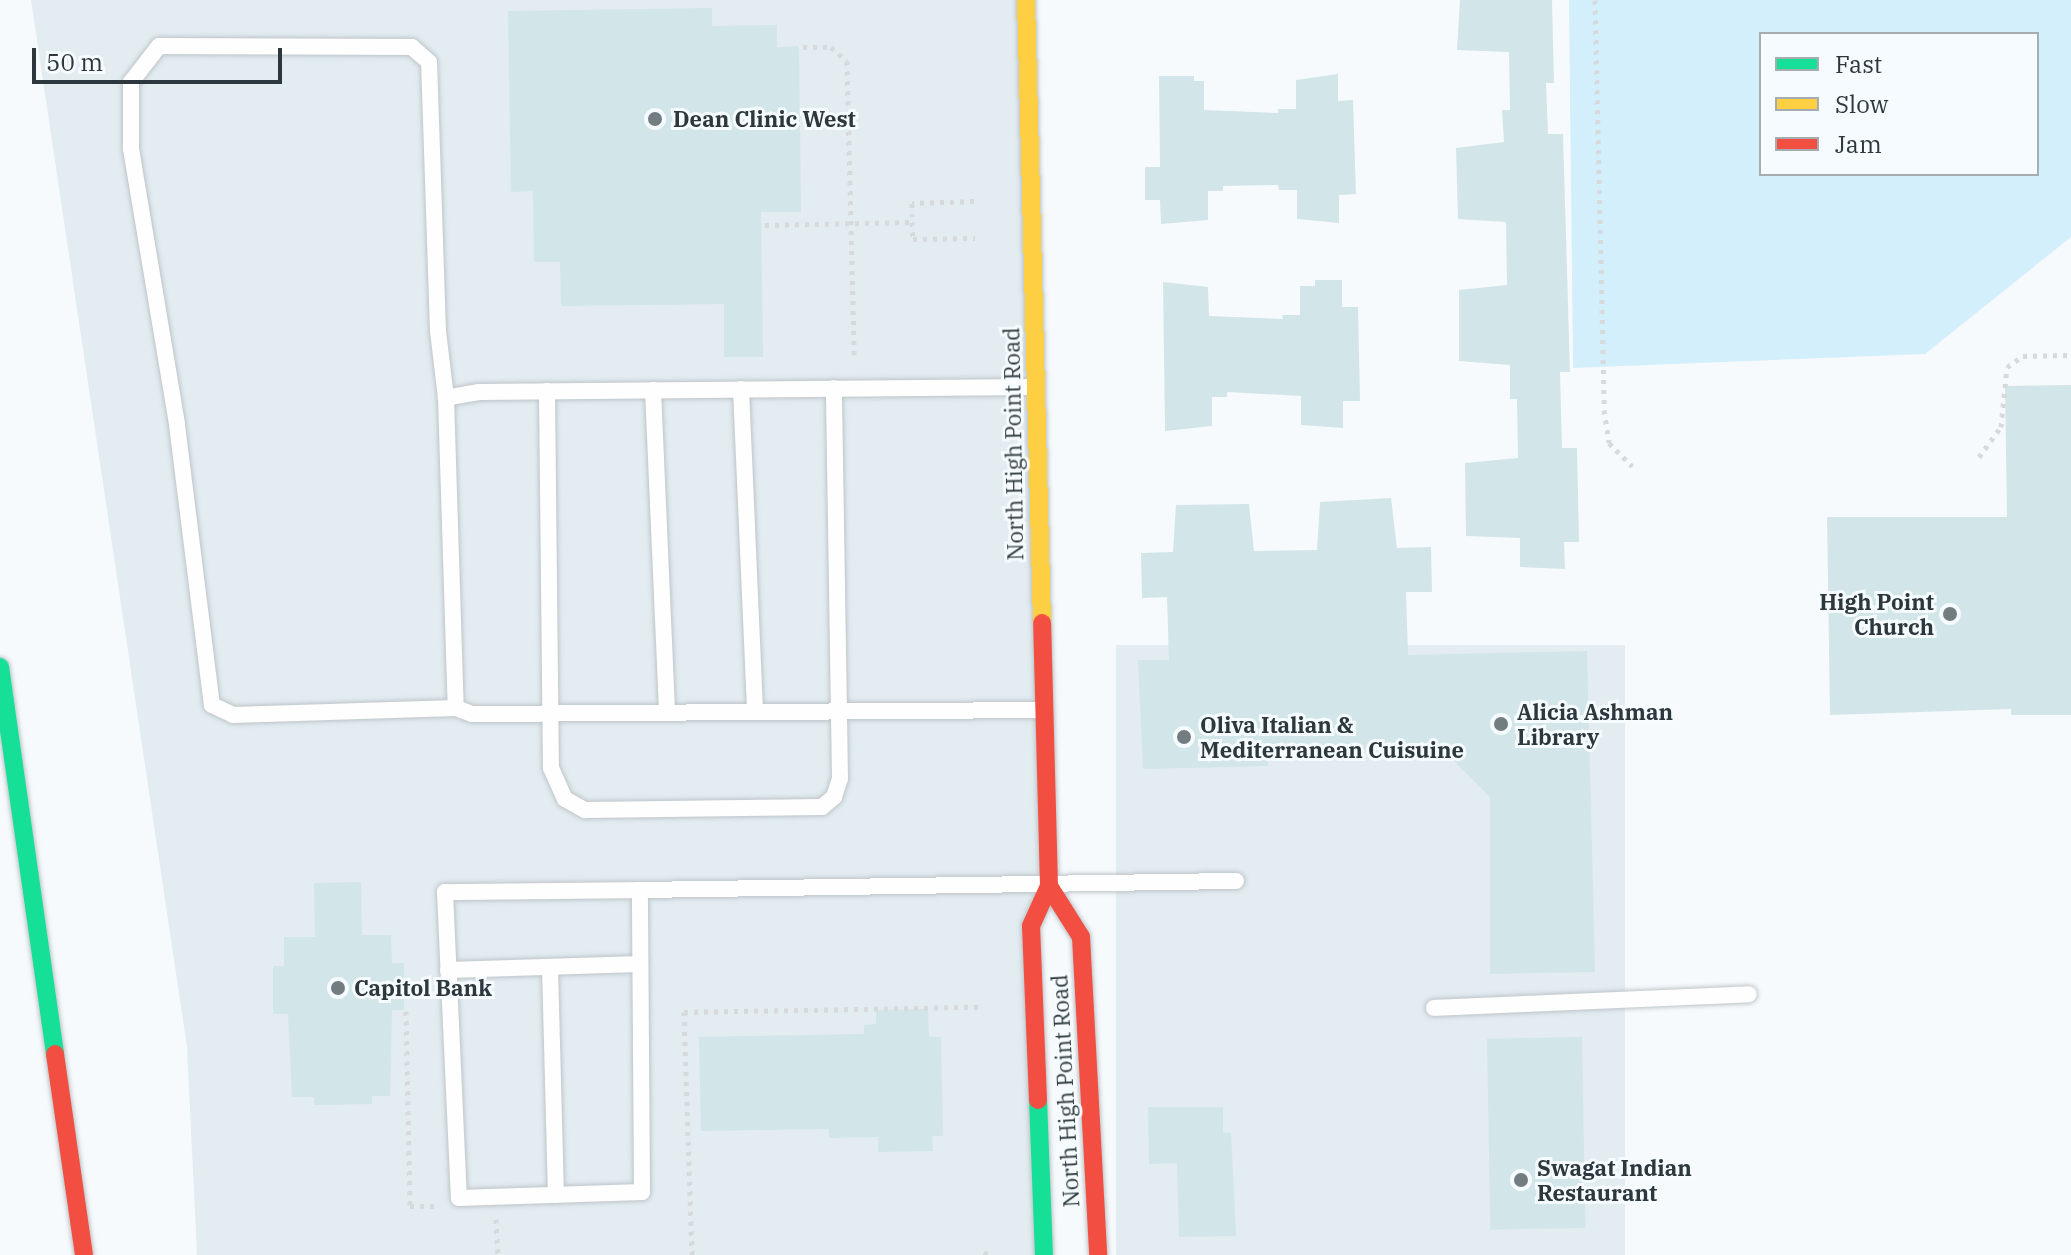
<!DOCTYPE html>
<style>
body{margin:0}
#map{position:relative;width:2071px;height:1255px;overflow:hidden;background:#f7fafc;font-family:"IBM Plex Serif",serif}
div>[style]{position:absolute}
.built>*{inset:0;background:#e2ecf1;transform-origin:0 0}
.green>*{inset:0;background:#d2effb}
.building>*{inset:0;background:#d2e5e8;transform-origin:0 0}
.path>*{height:5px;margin-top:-2.5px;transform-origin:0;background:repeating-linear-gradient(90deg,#d7dadb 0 4px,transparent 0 10px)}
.roads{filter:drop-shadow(0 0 2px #bec5c8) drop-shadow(0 0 2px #bec5c8)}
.lane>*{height:16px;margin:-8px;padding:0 8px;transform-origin:8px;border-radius:8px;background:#fefeff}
.fast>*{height:18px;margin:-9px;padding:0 9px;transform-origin:9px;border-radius:9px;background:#16e098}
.slow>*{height:18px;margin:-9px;padding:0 9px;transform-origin:9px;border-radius:9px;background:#ffcf43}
.jam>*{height:18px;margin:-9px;padding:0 9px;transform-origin:9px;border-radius:9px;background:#f24e42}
.dots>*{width:22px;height:22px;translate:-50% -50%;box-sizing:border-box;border:4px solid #f5fbfe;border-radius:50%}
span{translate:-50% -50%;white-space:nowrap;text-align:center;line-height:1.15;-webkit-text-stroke:6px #f5fbfe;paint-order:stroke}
.poi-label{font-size:22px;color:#2c383d;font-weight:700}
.left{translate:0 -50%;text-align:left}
.right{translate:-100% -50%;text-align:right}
.street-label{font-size:22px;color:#2c383d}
.legend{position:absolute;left:1759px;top:32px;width:280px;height:144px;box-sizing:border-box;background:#f5fbfe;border:2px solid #a5adb1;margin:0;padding:10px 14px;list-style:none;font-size:24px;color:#2c383d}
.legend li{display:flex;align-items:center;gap:16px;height:40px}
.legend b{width:40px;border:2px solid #a5adb1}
.scale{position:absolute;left:32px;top:48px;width:250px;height:36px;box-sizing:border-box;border:4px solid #2c383d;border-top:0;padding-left:10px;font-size:24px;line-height:28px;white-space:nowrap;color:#2c383d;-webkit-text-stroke:6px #f5fbfe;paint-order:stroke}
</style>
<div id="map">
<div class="built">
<i style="clip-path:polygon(31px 0,1026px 0,1044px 1255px,197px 1255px,187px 1047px)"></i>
<i style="left:1116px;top:645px;width:509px;height:610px"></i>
</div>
<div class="green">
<i style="clip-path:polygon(evenodd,1569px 0,2071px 0,2071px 237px,1925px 354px,1573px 368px,1569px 0,1761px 34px,2037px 34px,2037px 174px,1761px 174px,1761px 34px)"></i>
</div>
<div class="building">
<i style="clip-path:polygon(1460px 0,1552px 0,1554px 83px,1546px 83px,1548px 134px,1563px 134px,1570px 372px,1560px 372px,1562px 448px,1577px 448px,1579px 542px,1564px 542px,1565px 569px,1520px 567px,1520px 538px,1466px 536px,1465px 463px,1518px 458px,1517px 399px,1510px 399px,1510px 365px,1459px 361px,1459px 290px,1507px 285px,1506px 222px,1458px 219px,1456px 148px,1504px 142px,1502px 110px,1510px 110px,1509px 52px,1457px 50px)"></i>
<i style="clip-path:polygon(712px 8px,712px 26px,777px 25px,777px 47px,799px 46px,801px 212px,761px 212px,763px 357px,724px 357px,724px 304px,561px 306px,560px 262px,534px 262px,533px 191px,511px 192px,508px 11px)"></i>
<i style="clip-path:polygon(1338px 74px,1338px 101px,1353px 100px,1356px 194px,1339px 195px,1339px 223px,1297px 219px,1297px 190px,1279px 190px,1278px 185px,1223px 186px,1223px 191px,1208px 191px,1208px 220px,1161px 224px,1160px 200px,1145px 200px,1145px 167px,1160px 167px,1159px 76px,1194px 76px,1194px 81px,1204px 81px,1204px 110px,1278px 113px,1278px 109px,1296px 109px,1296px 80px)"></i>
<i style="clip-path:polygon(1315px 280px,1342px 280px,1342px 307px,1358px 307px,1360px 401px,1343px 401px,1343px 428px,1301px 425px,1301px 396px,1227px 392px,1227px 397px,1212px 397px,1212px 426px,1165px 431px,1163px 282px,1208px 287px,1209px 316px,1283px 319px,1282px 315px,1300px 315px,1300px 286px,1315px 286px)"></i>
<i style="clip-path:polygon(2071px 385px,2071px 715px,2011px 715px,2011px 709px,1830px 715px,1827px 517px,2007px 517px,2005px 386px)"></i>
<i style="clip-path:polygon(1391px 498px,1397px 548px,1431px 547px,1432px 592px,1406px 592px,1408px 655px,1587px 651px,1595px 972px,1490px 974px,1490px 797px,1442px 749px,1268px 750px,1268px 766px,1143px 769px,1138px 660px,1169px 660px,1167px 597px,1142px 598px,1141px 553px,1173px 552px,1176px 505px,1249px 504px,1254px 551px,1317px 550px,1320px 502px)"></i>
<i style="clip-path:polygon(361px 882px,362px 935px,391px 935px,392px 963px,404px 963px,404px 1010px,392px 1010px,390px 1096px,372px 1096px,372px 1104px,314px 1105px,314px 1097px,292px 1097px,288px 1014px,273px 1014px,273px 966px,284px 966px,284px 937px,315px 937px,314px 883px)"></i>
<i style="clip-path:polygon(928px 1009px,929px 1037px,941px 1037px,943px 1136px,932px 1136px,933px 1151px,878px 1152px,878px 1137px,829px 1138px,829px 1129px,701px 1131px,699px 1037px,864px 1034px,864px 1025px,876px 1024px,876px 1010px)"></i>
<i style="left:1582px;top:1037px;width:191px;height:95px;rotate:89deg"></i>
<i style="clip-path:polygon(1148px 1107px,1223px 1107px,1223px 1133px,1231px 1133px,1236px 1236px,1179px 1237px,1177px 1163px,1149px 1164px)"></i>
</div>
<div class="path">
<i style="left:1595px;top:0;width:410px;rotate:88.7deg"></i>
<i style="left:1604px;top:410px;width:33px;rotate:81deg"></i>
<i style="left:1609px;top:443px;width:33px;rotate:45deg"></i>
<i style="left:803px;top:47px;width:28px"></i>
<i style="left:831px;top:47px;width:21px;rotate:41deg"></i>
<i style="left:847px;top:61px;width:296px;rotate:88.6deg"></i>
<i style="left:974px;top:201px;width:62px;rotate:178.2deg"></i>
<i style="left:912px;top:203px;width:19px;rotate:90deg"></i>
<i style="left:912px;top:222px;width:17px;rotate:87deg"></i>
<i style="left:913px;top:239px;width:62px;rotate:-0.9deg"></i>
<i style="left:765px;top:225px;width:147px;rotate:-1.2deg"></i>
<i style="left:1979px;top:457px;width:37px;rotate:-54deg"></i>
<i style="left:2001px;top:427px;width:60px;rotate:-84.3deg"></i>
<i style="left:2007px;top:367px;width:19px;rotate:-35deg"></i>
<i style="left:2023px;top:356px;width:48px;rotate:-1.2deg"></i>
<i style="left:406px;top:1011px;width:195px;rotate:88.8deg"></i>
<i style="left:410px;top:1206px;width:27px"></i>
<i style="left:496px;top:1219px;width:35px;rotate:87deg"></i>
<i style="left:984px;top:1252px;width:5px;rotate:37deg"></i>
<i style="left:692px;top:1255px;width:243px;rotate:-91.9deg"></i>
<i style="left:684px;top:1012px;width:296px;rotate:-1deg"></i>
</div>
<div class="roads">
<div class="lane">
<i style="left:1035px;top:387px;width:556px;rotate:179.48deg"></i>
<i style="left:479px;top:392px;width:34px;rotate:170deg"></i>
<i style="left:446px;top:398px;width:310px;rotate:88.2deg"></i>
<i style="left:456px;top:708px;width:17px;rotate:21deg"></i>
<i style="left:472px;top:714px;width:570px;rotate:-0.4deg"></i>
<i style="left:741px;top:389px;width:321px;rotate:87.5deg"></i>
<i style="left:653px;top:390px;width:322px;rotate:87.5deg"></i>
<i style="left:547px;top:391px;width:377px;rotate:89.4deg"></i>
<i style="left:551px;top:768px;width:34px;rotate:66deg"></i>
<i style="left:565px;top:799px;width:23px;rotate:29deg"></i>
<i style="left:585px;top:810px;width:237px;rotate:-0.7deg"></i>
<i style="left:822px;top:807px;width:16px;rotate:-40deg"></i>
<i style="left:834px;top:797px;width:20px;rotate:-72deg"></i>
<i style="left:840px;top:778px;width:390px;rotate:-90.9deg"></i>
<i style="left:446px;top:398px;width:67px;rotate:-96.8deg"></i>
<i style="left:438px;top:331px;width:269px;rotate:-91.9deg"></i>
<i style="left:429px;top:62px;width:23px;rotate:-139deg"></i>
<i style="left:412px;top:47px;width:253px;rotate:-179.8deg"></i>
<i style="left:159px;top:46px;width:46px;rotate:127.9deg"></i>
<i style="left:131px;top:82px;width:67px;rotate:90deg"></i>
<i style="left:131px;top:149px;width:280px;rotate:80.5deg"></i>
<i style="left:177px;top:425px;width:282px;rotate:82.9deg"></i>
<i style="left:212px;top:705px;width:23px;rotate:25deg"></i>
<i style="left:233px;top:715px;width:223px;rotate:-1.8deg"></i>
<i style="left:640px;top:890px;width:195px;rotate:179.4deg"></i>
<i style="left:445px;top:892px;width:306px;rotate:87.4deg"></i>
<i style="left:459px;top:1198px;width:183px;rotate:-1.9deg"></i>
<i style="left:642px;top:1192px;width:302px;rotate:-90.4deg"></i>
<i style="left:640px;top:890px;width:596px;rotate:-0.87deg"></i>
<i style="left:550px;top:967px;width:228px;rotate:88.5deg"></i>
<i style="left:448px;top:970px;width:192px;rotate:-1.8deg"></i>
<i style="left:1434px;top:1008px;width:315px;rotate:-2.5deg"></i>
</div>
<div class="fast">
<i style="left:0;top:667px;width:391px;rotate:81.9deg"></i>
<i style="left:1038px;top:1100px;width:155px;rotate:87.8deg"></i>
</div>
<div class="slow">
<i style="left:1026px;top:0;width:623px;rotate:88.53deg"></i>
</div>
<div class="jam">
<i style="left:1049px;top:886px;width:60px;rotate:57.9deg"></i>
<i style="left:1081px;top:937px;width:318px;rotate:86.9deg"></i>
<i style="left:55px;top:1054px;width:203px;rotate:81.8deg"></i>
<i style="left:1038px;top:1100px;width:174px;rotate:-92.3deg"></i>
<i style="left:1031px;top:926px;width:44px;rotate:-65.8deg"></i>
<i style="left:1049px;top:886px;width:263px;rotate:-91.5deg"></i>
</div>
</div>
<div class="dots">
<i style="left:655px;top:119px;background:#737c80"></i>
<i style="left:1950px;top:614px;background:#737c80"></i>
<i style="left:1501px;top:724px;background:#737c80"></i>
<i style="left:1184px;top:737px;background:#737c80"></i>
<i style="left:338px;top:988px;background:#737c80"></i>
<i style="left:1521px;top:1180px;background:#737c80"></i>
</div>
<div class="poi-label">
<span class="left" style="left:673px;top:119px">Dean Clinic West</span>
<span class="right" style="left:1934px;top:614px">High Point<br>Church</span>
<span class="left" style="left:1517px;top:724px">Alicia Ashman<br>Library</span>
<span class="left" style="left:1200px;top:737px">Oliva Italian &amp;<br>Mediterranean Cuisuine</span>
<span class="left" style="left:354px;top:988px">Capitol Bank</span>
<span class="left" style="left:1537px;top:1180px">Swagat Indian<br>Restaurant</span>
</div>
<div class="street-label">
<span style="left:1013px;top:444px;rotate:-91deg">North High Point Road</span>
<span style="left:1065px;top:1091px;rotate:-93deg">North High Point Road</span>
</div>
<ul class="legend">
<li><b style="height:10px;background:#16e098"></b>Fast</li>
<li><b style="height:10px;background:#ffcf43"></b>Slow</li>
<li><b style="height:10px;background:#f24e42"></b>Jam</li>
</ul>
<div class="scale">50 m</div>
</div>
